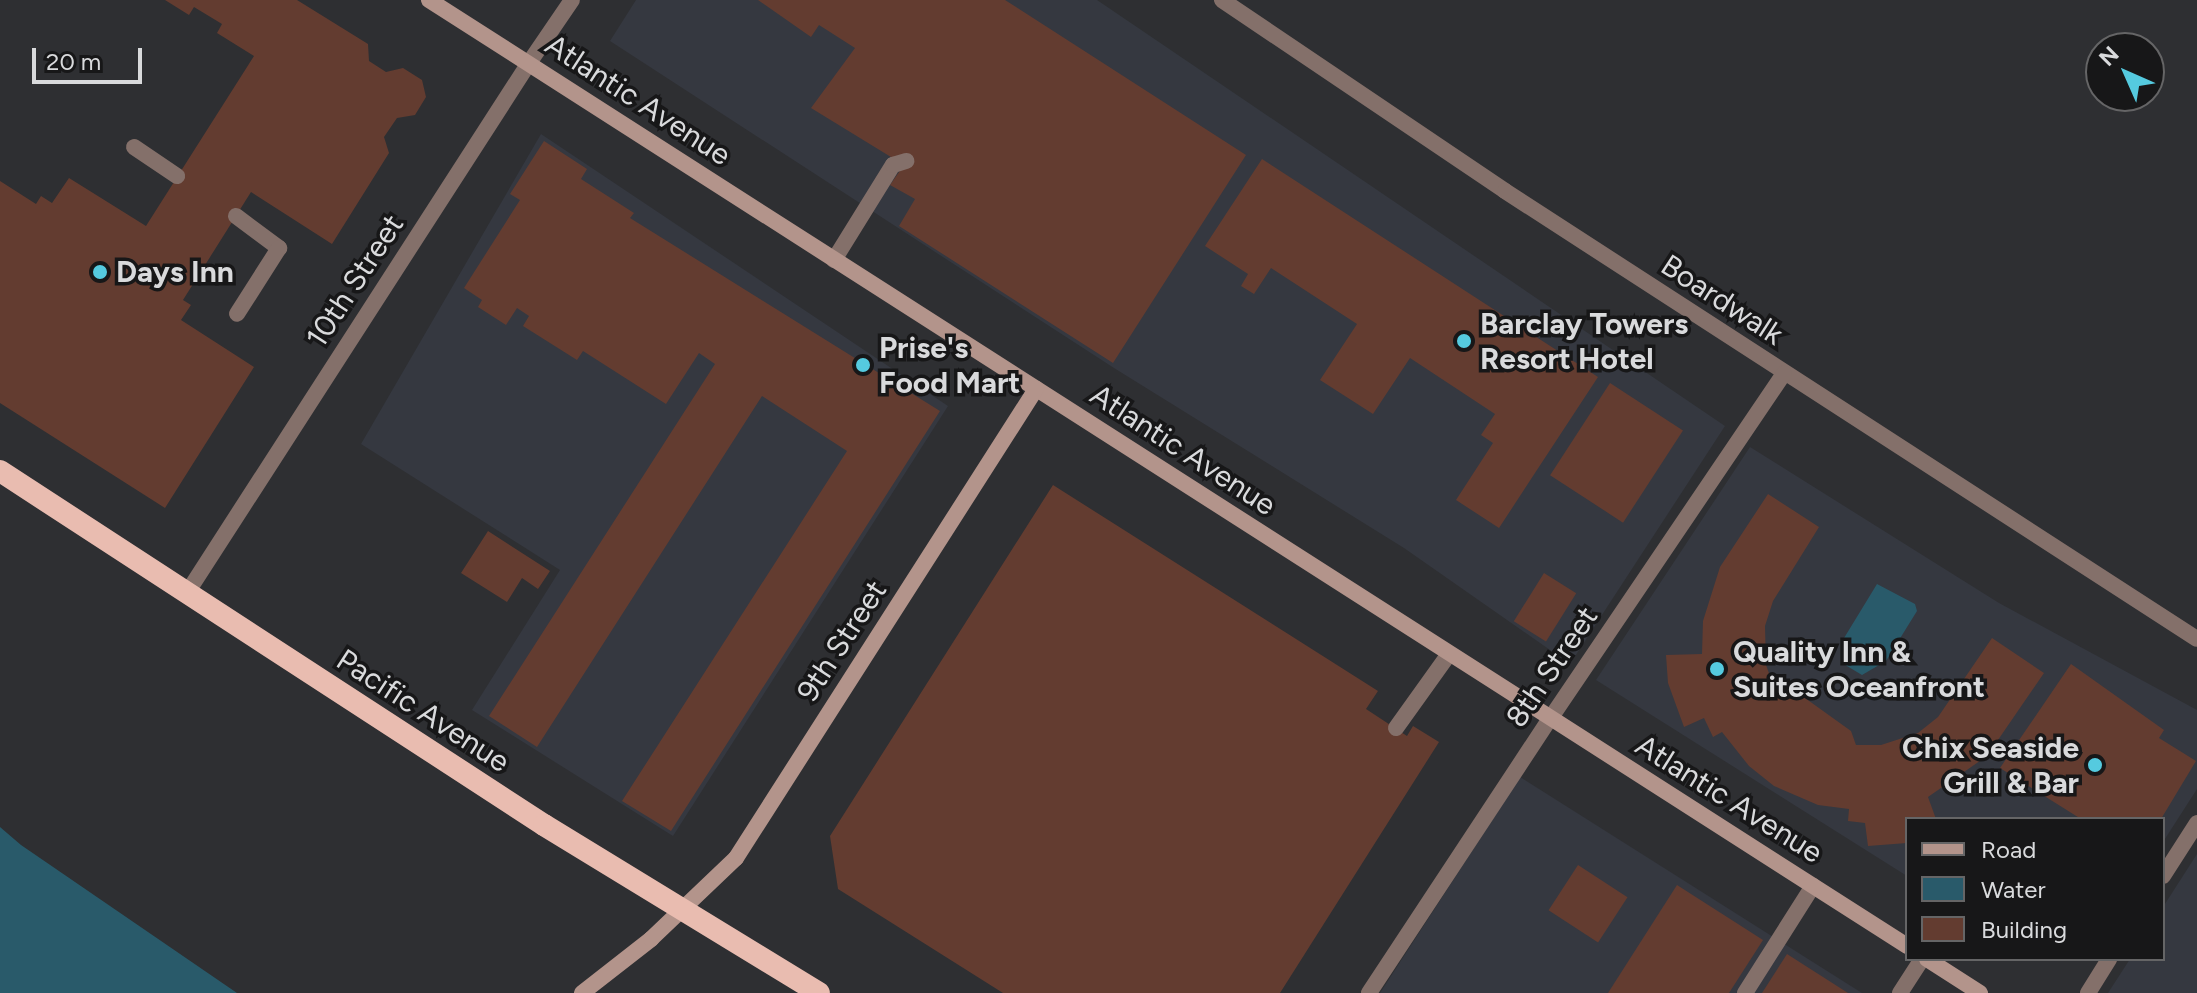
<!DOCTYPE html>
<style>
body{margin:0}
#map{position:relative;width:2197px;height:993px;overflow:hidden;background:#2e2f32;font-family:Figtree,sans-serif}
div>[style]{position:absolute}
.built>*{inset:0;background:#353840}
.water>*{inset:0;background:#295a6a}
.building>*{inset:0;background:#633c30;transform-origin:0 0}
.service>*{height:16px;margin:-8px;padding:0 8px;transform-origin:8px;border-radius:8px;background:#84706a}
.pedestrian>*{height:16px;margin:-8px;padding:0 8px;transform-origin:8px;border-radius:8px;background:#84706a}
.minor>*{height:16px;margin:-8px;padding:0 8px;transform-origin:8px;border-radius:8px;background:#84706a}
.secondary>*{height:16px;margin:-8px;padding:0 8px;transform-origin:8px;border-radius:8px;background:#b3948b}
.trunk>*{height:22px;margin:-11px;padding:0 11px;transform-origin:11px;border-radius:11px;background:#e9bcb0}
.dots>*{width:22px;height:22px;translate:-50% -50%;box-sizing:border-box;border:4px solid #171718;border-radius:50%}
span{translate:-50% -50%;white-space:nowrap;text-align:center;line-height:1.15;-webkit-text-stroke:7px #171718;paint-order:stroke}
.street-label{font-size:30px;color:#d9dadc}
.poi-label{font-size:30px;color:#d9dadc;font-weight:700}
.left{translate:0 -50%;text-align:left}
.right{translate:-100% -50%;text-align:right}
.legend{position:absolute;left:1905px;top:817px;width:260px;height:144px;box-sizing:border-box;background:#171718;border:2px solid #656566;margin:0;padding:10px 14px;list-style:none;font-size:24px;color:#d9dadc}
.legend li{display:flex;align-items:center;gap:16px;height:40px}
.legend b{width:40px;border:2px solid #656566}
.north{position:absolute;left:2085px;top:32px;width:80px;height:80px;box-sizing:border-box;background:#171718;border:2px solid #656566;border-radius:50%;rotate:315deg;font-size:22px;font-weight:700;line-height:32px;text-align:center;color:#d9dadc}
.north::after{content:'';display:block;margin:auto;width:28px;height:36px;background:#55cadf;clip-path:polygon(50% 0,100% 100%,50% 72%,0 100%)}
.scale{position:absolute;left:32px;top:48px;width:110px;height:36px;box-sizing:border-box;border:4px solid #d9dadc;border-top:0;padding-left:10px;font-size:24px;line-height:28px;white-space:nowrap;color:#d9dadc;-webkit-text-stroke:6px #171718;paint-order:stroke}
</style>
<div id="map">
<div class="built">
<i style="clip-path:polygon(636px 0,1097px 0,1725px 426px,1570px 664px,1404px 548px,1114px 368px,610px 41px)"></i>
<i style="clip-path:polygon(541px 134px,948px 406px,673px 836px,472px 710px,560px 570px,361px 444px)"></i>
<i style="clip-path:polygon(1750px 447px,1999px 603px,2197px 710px,2197px 789px,2163px 842px,2163px 819px,1907px 819px,1907px 876px,1596px 680px)"></i>
<i style="clip-path:polygon(1520px 777px,1862px 993px,1380px 993px)"></i>
<i style="clip-path:polygon(2197px 854px,2197px 993px,2108px 993px,2130px 959px,2163px 959px,2163px 907px)"></i>
</div>
<div class="water">
<i style="clip-path:polygon(1877px 584px,1915px 604px,1917px 611px,1886px 661px,1862px 675px,1842px 663px,1846px 661px,1841px 643px)"></i>
<i style="clip-path:polygon(0 827px,21px 845px,237px 993px,0 993px)"></i>
</div>
<div class="building">
<i style="clip-path:polygon(165px 0,297px 0,368px 44px,369px 61px,386px 72px,403px 68px,422px 80px,426px 97px,415px 115px,397px 118px,384px 137px,389px 153px,332px 244px,251px 192px,183px 300px,191px 305px,181px 320px,254px 367px,165px 508px,0 403px,0 181px,36px 204px,41px 196px,52px 203px,69px 178px,146px 226px,254px 56px,217px 33px,222px 24px,194px 7px,189px 15px)"></i>
<i style="clip-path:polygon(758px 0,1005px 0,1246px 155px,1113px 363px,899px 226px,915px 199px,890px 185px,904px 165px,811px 108px,855px 48px,819px 25px,811px 37px)"></i>
<i style="clip-path:polygon(544px 141px,587px 169px,581px 179px,634px 213px,630px 218px,940px 411px,671px 831px,622px 801px,847px 451px,762px 396px,537px 747px,489px 716px,715px 364px,699px 353px,666px 404px,583px 351px,577px 360px,523px 326px,529px 316px,517px 308px,506px 325px,478px 307px,482px 300px,464px 288px,520px 200px,510px 194px)"></i>
<i style="clip-path:polygon(1262px 159px,1598px 377px,1499px 528px,1456px 500px,1493px 443px,1481px 435px,1495px 414px,1410px 358px,1373px 414px,1320px 380px,1357px 324px,1271px 268px,1254px 294px,1241px 286px,1248px 274px,1205px 246px)"></i>
<i style="left:1610px;top:383px;width:87px;height:110px;rotate:33deg"></i>
<i style="clip-path:polygon(1053px 485px,1378px 691px,1366px 709px,1407px 736px,1413px 726px,1439px 742px,1280px 993px,1003px 993px,838px 889px,830px 836px)"></i>
<i style="clip-path:polygon(1768px 494px,1819px 527px,1773px 601px,1765px 626px,1766px 665px,1778px 698px,1789px 692px,1805px 698px,1851px 731px,1856px 745px,1881px 745px,1918px 733px,1938px 717px,1992px 638px,2044px 673px,1987px 756px,1928px 797px,1936px 819px,1907px 819px,1907px 843px,1868px 846px,1865px 823px,1848px 821px,1849px 809px,1818px 805px,1774px 786px,1749px 766px,1722px 732px,1713px 737px,1704px 718px,1684px 727px,1668px 683px,1666px 655px,1702px 654px,1703px 621px,1720px 567px)"></i>
<i style="clip-path:polygon(488px 531px,550px 571px,538px 589px,522px 578px,507px 602px,461px 573px)"></i>
<i style="left:1544px;top:573px;width:38px;height:57px;rotate:32deg"></i>
<i style="clip-path:polygon(2071px 664px,2164px 730px,2159px 738px,2196px 761px,2161px 819px,2081px 819px,2000px 768px)"></i>
<i style="left:1578px;top:865px;width:59px;height:54px;rotate:33deg"></i>
<i style="clip-path:polygon(1677px 885px,1763px 940px,1729px 993px,1608px 993px)"></i>
<i style="clip-path:polygon(1787px 954px,1848px 993px,1762px 993px)"></i>
</div>
<div class="service">
<i style="left:134px;top:147px;width:52px;rotate:34deg"></i>
<i style="left:236px;top:216px;width:54px;rotate:36.7deg"></i>
<i style="left:279px;top:248px;width:78px;rotate:122.5deg"></i>
<i style="left:834px;top:260px;width:112px;rotate:-58.2deg"></i>
<i style="left:893px;top:165px;width:14px;rotate:-17deg"></i>
<i style="left:1396px;top:728px;width:91px;rotate:-54.4deg"></i>
<i style="left:1745px;top:993px;width:127px;rotate:-57.6deg"></i>
<i style="left:1900px;top:993px;width:40px;rotate:-57.1deg"></i>
</div>
<div class="pedestrian">
<i style="left:1222px;top:0;width:341px;rotate:34deg"></i>
<i style="left:1505px;top:191px;width:824px;rotate:32.92deg"></i>
<i style="left:529px;top:63px;width:76px;rotate:-55.7deg"></i>
<i style="left:1550px;top:719px;width:417px;rotate:-55.9deg"></i>
<i style="left:2163px;top:876px;width:63px;rotate:-57.3deg"></i>
<i style="left:2088px;top:993px;width:40px;rotate:-58deg"></i>
</div>
<div class="minor">
<i style="left:187px;top:593px;width:631px;rotate:-57.17deg"></i>
<i style="left:1369px;top:993px;width:328px;rotate:-56.6deg"></i>
</div>
<div class="secondary">
<i style="left:429px;top:0;width:1755px;rotate:32.62deg"></i>
<i style="left:1927px;top:959px;width:63px;rotate:32.7deg"></i>
<i style="left:582px;top:993px;width:88px;rotate:-38deg"></i>
<i style="left:651px;top:939px;width:117px;rotate:-43.6deg"></i>
<i style="left:736px;top:858px;width:557px;rotate:-57.39deg"></i>
</div>
<div class="trunk">
<i style="left:0;top:471px;width:649px;rotate:33.05deg"></i>
<i style="left:544px;top:825px;width:322px;rotate:31.4deg"></i>
</div>
<div class="dots">
<i style="left:100px;top:272px;background:#55cadf"></i>
<i style="left:1464px;top:341px;background:#55cadf"></i>
<i style="left:863px;top:365px;background:#55cadf"></i>
<i style="left:1717px;top:669px;background:#55cadf"></i>
<i style="left:2095px;top:765px;background:#55cadf"></i>
</div>
<div class="street-label">
<span style="left:638px;top:100px;rotate:33deg">Atlantic Avenue</span>
<span style="left:355px;top:281px;rotate:-57deg">10th Street</span>
<span style="left:1722px;top:300px;rotate:33deg">Boardwalk</span>
<span style="left:1183px;top:450px;rotate:33deg">Atlantic Avenue</span>
<span style="left:842px;top:641px;rotate:-57deg">9th Street</span>
<span style="left:1552px;top:667px;rotate:-56deg">8th Street</span>
<span style="left:423px;top:711px;rotate:33deg">Pacific Avenue</span>
<span style="left:1729px;top:799px;rotate:32deg">Atlantic Avenue</span>
</div>
<div class="poi-label">
<span class="left" style="left:116px;top:272px">Days Inn</span>
<span class="left" style="left:1480px;top:341px">Barclay Towers<br>Resort Hotel</span>
<span class="left" style="left:879px;top:365px">Prise's<br>Food Mart</span>
<span class="left" style="left:1733px;top:669px">Quality Inn &amp;<br>Suites Oceanfront</span>
<span class="right" style="left:2079px;top:765px">Chix Seaside<br>Grill &amp; Bar</span>
</div>
<ul class="legend">
<li><b style="height:10px;background:#b3948b"></b>Road</li>
<li><b style="height:22px;background:#295a6a"></b>Water</li>
<li><b style="height:22px;background:#633c30"></b>Building</li>
</ul>
<div class="north">N</div>
<div class="scale">20 m</div>
</div>
